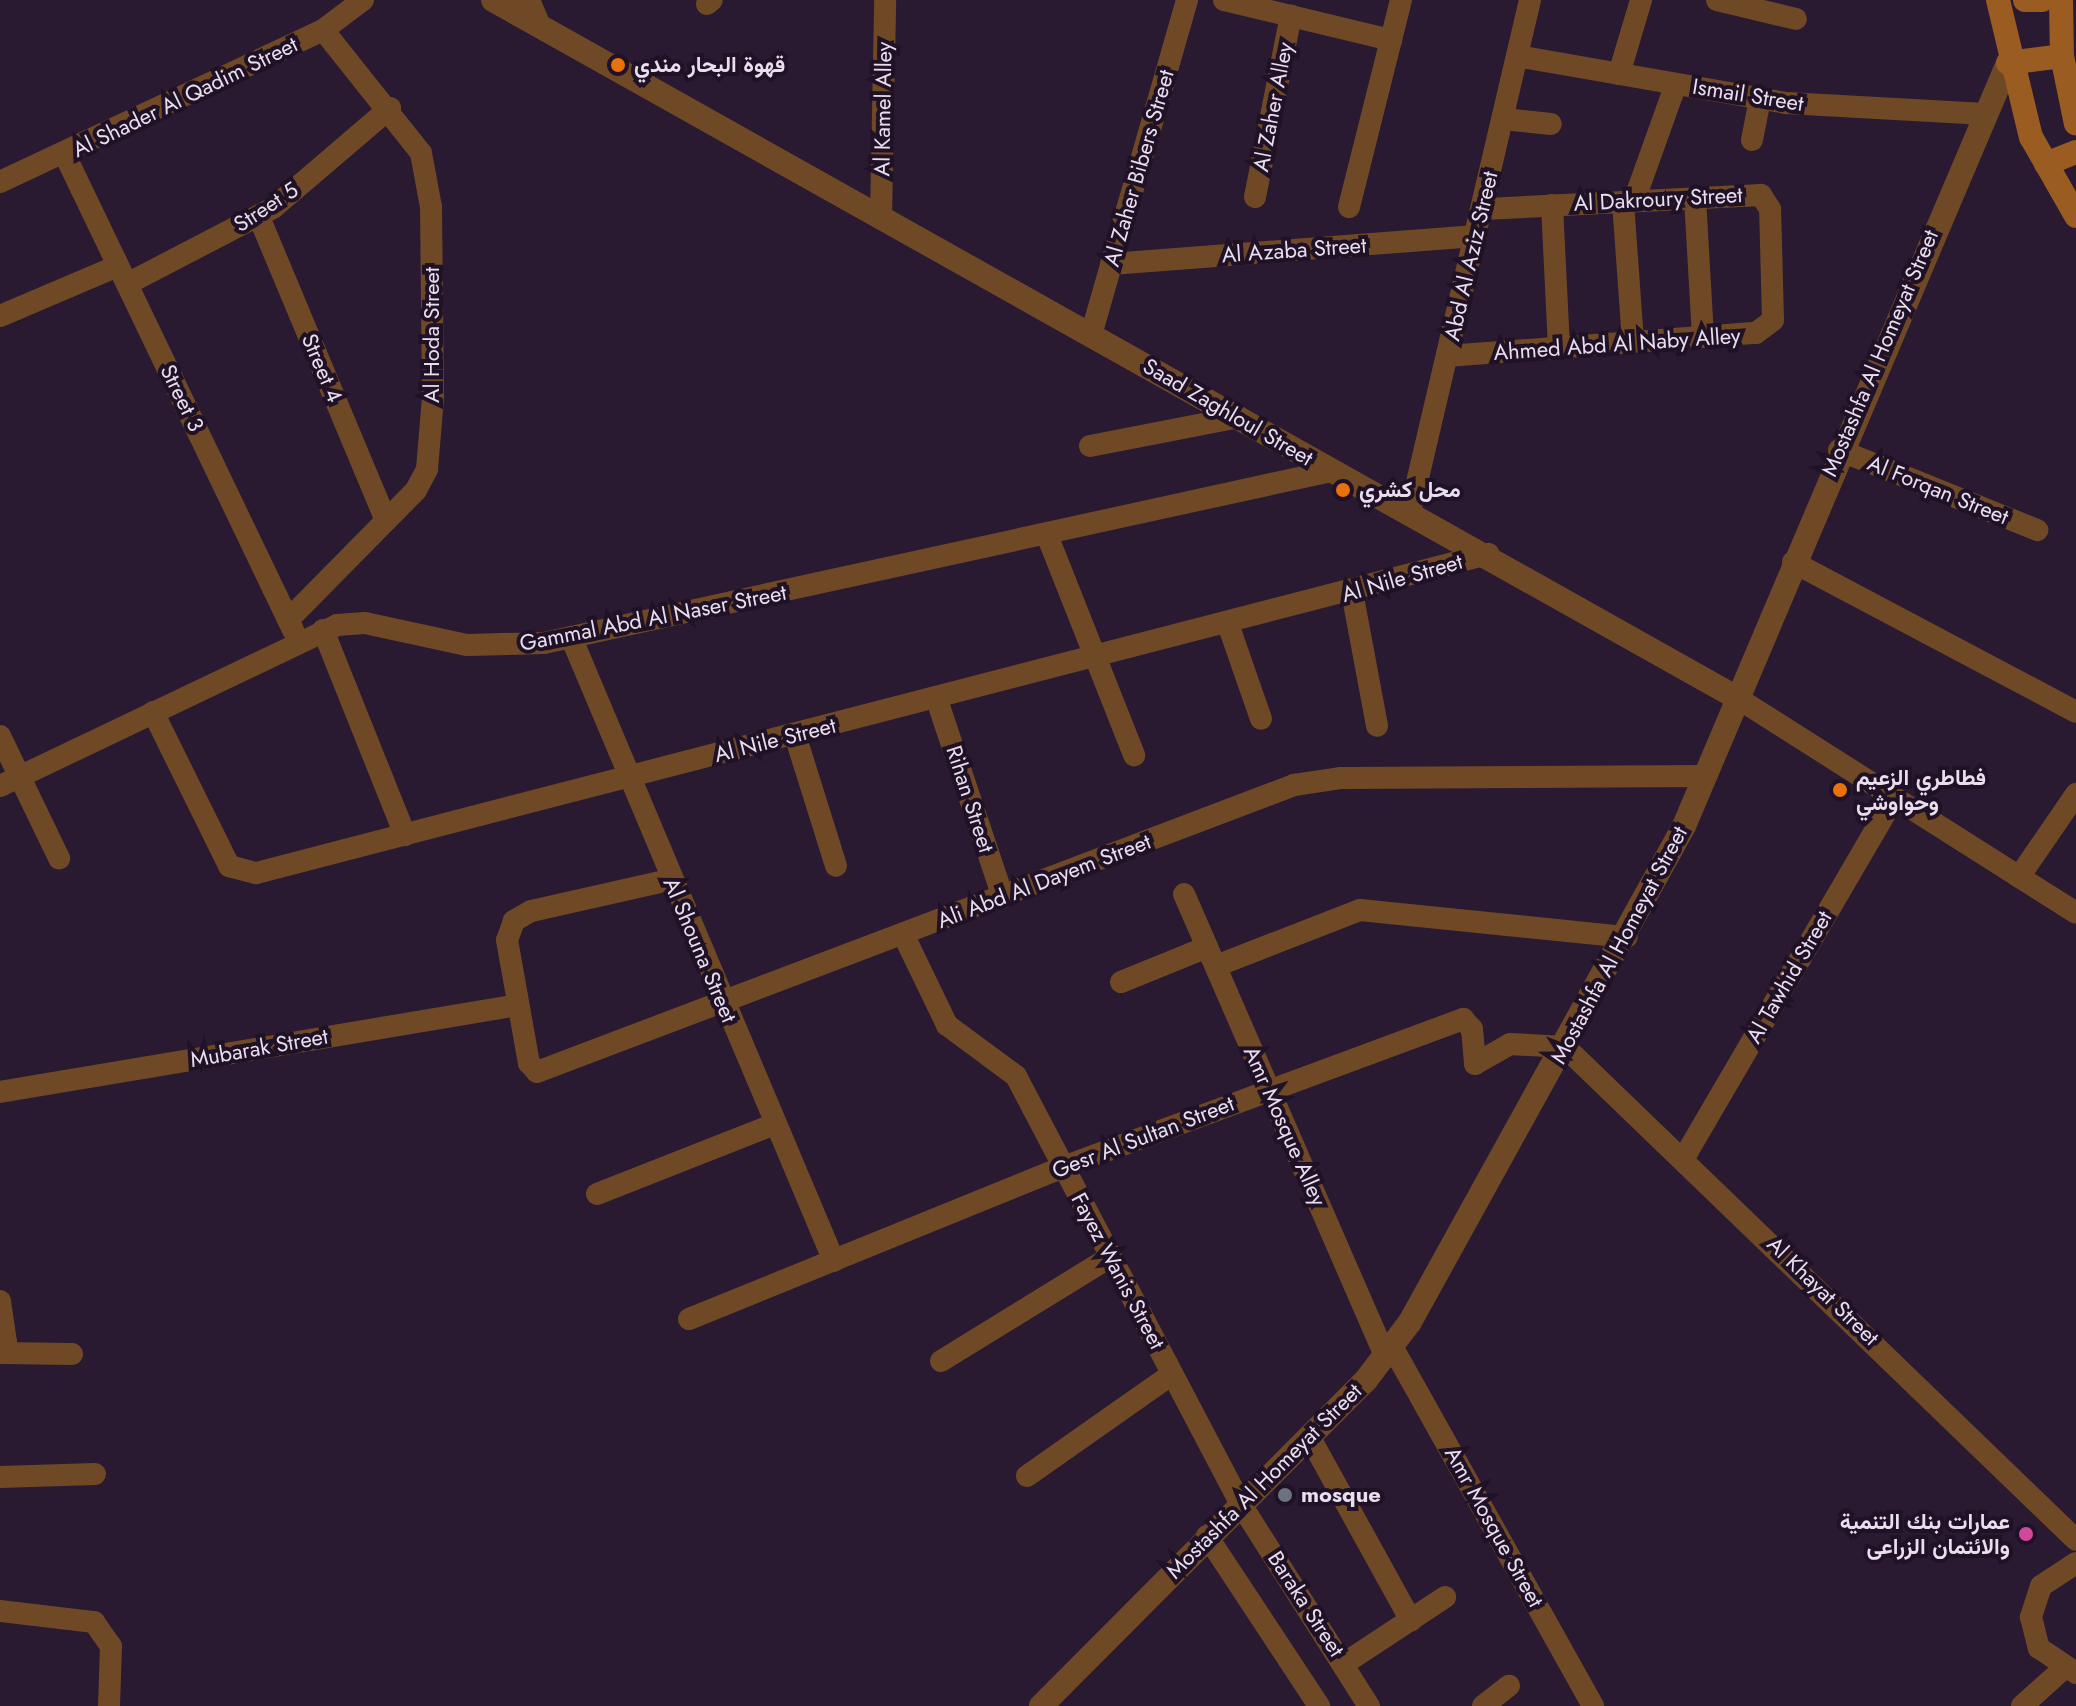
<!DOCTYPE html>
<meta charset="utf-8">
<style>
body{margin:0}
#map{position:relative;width:2076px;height:1706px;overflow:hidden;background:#291a31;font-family:Jost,Vazirmatn,sans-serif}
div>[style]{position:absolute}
.minor>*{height:22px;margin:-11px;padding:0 11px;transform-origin:11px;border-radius:11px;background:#6f4826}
.tertiary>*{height:24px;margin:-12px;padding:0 12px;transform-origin:12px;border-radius:12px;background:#6f4826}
.secondary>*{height:24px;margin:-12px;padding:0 12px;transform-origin:12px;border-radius:12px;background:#9a5c21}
.dots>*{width:22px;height:22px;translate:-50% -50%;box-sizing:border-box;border:4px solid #1f1126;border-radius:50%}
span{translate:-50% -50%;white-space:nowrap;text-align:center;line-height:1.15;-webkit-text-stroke:8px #1f1126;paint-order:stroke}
.poi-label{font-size:22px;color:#e8deed;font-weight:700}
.left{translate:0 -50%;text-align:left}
.right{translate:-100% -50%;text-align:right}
.street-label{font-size:22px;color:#e8deed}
</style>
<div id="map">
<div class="minor">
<i style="left:529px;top:0;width:28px;rotate:67deg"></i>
<i style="left:1224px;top:0;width:172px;rotate:13.5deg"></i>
<i style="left:1717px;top:0;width:81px;rotate:13.5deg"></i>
<i style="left:707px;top:4px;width:6px;rotate:-39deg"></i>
<i style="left:1517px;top:56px;width:274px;rotate:9.9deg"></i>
<i style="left:1787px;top:103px;width:194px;rotate:3.2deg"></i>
<i style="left:1619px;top:74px;width:77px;rotate:-73.4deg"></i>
<i style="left:1503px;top:119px;width:48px;rotate:5.9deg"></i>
<i style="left:1752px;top:140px;width:42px;rotate:-79deg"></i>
<i style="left:65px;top:155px;width:527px;rotate:64.36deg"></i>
<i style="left:0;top:182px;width:357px;rotate:-25.2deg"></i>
<i style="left:323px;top:30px;width:50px;rotate:-36.9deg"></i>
<i style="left:1255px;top:197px;width:185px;rotate:-78.8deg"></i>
<i style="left:1695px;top:198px;width:139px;rotate:86.7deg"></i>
<i style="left:1634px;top:201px;width:124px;rotate:-70.3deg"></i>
<i style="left:1623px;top:202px;width:140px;rotate:85.9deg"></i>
<i style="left:1552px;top:205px;width:143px;rotate:87.2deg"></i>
<i style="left:1349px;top:207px;width:213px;rotate:-75.9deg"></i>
<i style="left:259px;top:217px;width:329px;rotate:67.3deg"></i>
<i style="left:881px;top:218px;width:218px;rotate:-88.9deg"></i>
<i style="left:1111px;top:264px;width:366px;rotate:-4.4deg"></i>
<i style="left:127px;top:284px;width:165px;rotate:-27.5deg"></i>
<i style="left:273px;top:208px;width:154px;rotate:-40.5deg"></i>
<i style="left:0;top:316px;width:128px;rotate:-23deg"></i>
<i style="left:1091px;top:335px;width:348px;rotate:-74deg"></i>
<i style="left:1447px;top:356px;width:310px;rotate:-4.3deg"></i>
<i style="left:1756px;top:333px;width:21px;rotate:-37deg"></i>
<i style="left:1773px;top:320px;width:111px;rotate:-91.5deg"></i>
<i style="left:1770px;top:209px;width:17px;rotate:-123deg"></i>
<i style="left:1761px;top:195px;width:279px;rotate:177.1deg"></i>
<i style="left:1090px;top:446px;width:152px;rotate:-11deg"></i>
<i style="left:1839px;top:450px;width:214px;rotate:22deg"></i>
<i style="left:1410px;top:512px;width:526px;rotate:-76.81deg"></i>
<i style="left:1047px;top:535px;width:237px;rotate:68.4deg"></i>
<i style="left:1793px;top:562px;width:320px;rotate:27.9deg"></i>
<i style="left:1352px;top:592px;width:136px;rotate:79.4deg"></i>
<i style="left:288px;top:620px;width:182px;rotate:-45.4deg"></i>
<i style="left:416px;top:490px;width:24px;rotate:-62deg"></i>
<i style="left:427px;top:469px;width:72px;rotate:-85.2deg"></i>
<i style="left:433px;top:397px;width:190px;rotate:-90.6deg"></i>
<i style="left:431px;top:207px;width:55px;rotate:-100.5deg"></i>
<i style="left:421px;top:153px;width:157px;rotate:-128.5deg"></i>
<i style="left:1229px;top:627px;width:97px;rotate:70.8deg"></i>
<i style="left:323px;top:630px;width:221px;rotate:68.2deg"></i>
<i style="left:571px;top:637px;width:677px;rotate:67.15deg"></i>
<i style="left:1739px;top:699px;width:399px;rotate:32.4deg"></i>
<i style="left:937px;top:700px;width:208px;rotate:71.5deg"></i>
<i style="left:153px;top:712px;width:172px;rotate:63.7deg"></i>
<i style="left:229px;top:866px;width:28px;rotate:15deg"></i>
<i style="left:256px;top:873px;width:1273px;rotate:-14.52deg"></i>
<i style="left:795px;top:735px;width:137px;rotate:72.6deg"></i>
<i style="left:0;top:736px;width:136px;rotate:64.2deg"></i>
<i style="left:0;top:786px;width:373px;rotate:-25.5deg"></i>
<i style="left:337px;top:625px;width:28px;rotate:-4deg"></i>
<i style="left:365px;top:623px;width:104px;rotate:12.2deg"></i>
<i style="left:467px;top:645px;width:77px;rotate:-1.5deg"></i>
<i style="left:544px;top:643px;width:806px;rotate:-12.33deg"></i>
<i style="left:2019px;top:877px;width:101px;rotate:-55.5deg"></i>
<i style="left:669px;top:880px;width:141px;rotate:167.3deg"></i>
<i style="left:531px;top:911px;width:20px;rotate:150deg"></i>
<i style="left:514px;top:921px;width:20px;rotate:110deg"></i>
<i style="left:507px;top:940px;width:125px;rotate:79.9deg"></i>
<i style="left:529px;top:1063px;width:12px;rotate:48deg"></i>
<i style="left:537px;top:1072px;width:810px;rotate:-20.76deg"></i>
<i style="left:1294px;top:785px;width:48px;rotate:-8.5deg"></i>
<i style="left:1341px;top:778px;width:365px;rotate:-0.3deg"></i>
<i style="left:1184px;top:894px;width:506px;rotate:66.47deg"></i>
<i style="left:904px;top:936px;width:99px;rotate:64.2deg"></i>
<i style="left:947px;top:1025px;width:86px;rotate:36.5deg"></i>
<i style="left:1016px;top:1076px;width:482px;rotate:62.3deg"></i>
<i style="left:1240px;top:1503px;width:241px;rotate:57.6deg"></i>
<i style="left:1216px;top:966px;width:155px;rotate:-21.3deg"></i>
<i style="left:1360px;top:910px;width:268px;rotate:5.8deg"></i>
<i style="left:1121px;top:982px;width:93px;rotate:-22.1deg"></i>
<i style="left:0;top:1092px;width:525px;rotate:-9.53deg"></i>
<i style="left:1685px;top:1156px;width:415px;rotate:-59.7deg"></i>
<i style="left:597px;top:1194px;width:191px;rotate:-21.5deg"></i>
<i style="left:0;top:1301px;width:41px;rotate:81.7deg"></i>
<i style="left:6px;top:1342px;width:12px;rotate:121deg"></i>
<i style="left:689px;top:1319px;width:404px;rotate:-22.1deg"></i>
<i style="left:1063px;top:1167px;width:427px;rotate:-20.3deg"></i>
<i style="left:1463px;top:1019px;width:13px;rotate:48deg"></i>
<i style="left:1472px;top:1029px;width:35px;rotate:85deg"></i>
<i style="left:1475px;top:1064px;width:40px;rotate:-29.7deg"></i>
<i style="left:1510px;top:1044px;width:55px;rotate:3.1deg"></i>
<i style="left:1565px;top:1047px;width:710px;rotate:43.97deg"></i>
<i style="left:1393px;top:1348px;width:410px;rotate:60.8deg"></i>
<i style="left:0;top:1353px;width:72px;rotate:0.8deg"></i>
<i style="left:941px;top:1361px;width:198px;rotate:-31.6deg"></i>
<i style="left:1309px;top:1436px;width:211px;rotate:61.1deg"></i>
<i style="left:1027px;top:1476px;width:177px;rotate:-35.1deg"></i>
<i style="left:0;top:1477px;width:95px;rotate:-1.8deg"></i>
<i style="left:1207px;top:1536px;width:204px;rotate:56.6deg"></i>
<i style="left:2076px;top:1563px;width:42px;rotate:146.7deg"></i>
<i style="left:2041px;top:1586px;width:33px;rotate:108deg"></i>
<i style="left:2031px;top:1617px;width:32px;rotate:76deg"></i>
<i style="left:2039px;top:1648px;width:45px;rotate:34deg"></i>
<i style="left:0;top:1611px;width:95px;rotate:6.7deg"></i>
<i style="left:94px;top:1622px;width:29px;rotate:55deg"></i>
<i style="left:111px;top:1646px;width:60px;rotate:91.9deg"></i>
<i style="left:1345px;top:1663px;width:120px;rotate:-33.4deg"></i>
<i style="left:1483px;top:1706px;width:33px;rotate:-38deg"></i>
<i style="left:2022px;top:1706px;width:55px;rotate:-42.1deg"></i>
</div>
<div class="tertiary">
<i style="left:493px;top:0;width:1429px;rotate:29.29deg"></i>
<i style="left:1041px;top:1706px;width:460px;rotate:-45.1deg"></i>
<i style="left:1366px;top:1380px;width:73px;rotate:-52.8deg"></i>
<i style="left:1410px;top:1322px;width:567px;rotate:-61.08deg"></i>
<i style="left:1684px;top:826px;width:829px;rotate:-66.99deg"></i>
</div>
<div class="secondary">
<i style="left:1998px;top:0;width:141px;rotate:76.5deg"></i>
<i style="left:2031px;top:137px;width:91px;rotate:60.3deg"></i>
<i style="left:2025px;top:0;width:17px"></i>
<i style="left:2061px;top:0;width:56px;rotate:89deg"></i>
<i style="left:2062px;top:56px;width:69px;rotate:78.4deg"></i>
<i style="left:2008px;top:63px;width:54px;rotate:-7.4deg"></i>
<i style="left:2046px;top:164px;width:32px;rotate:-22deg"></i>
</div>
<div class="dots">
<i style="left:618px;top:65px;background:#e8710a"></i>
<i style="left:1343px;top:490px;background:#e8710a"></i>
<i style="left:1840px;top:790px;background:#e8710a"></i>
<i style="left:1285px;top:1495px;background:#6b7280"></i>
<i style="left:2026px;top:1534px;background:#d1479c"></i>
</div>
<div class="poi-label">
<span class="left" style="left:634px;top:65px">قهوة البحار مندي</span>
<span class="left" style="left:1359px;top:490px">محل كشري</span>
<span class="left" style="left:1856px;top:790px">فطاطري الزعيم<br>وحواوشي</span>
<span class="left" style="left:1301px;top:1495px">mosque</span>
<span class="right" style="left:2010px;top:1534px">عمارات بنك التنمية<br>والائتمان الزراعى</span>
</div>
<div class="street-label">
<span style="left:1748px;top:95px;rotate:9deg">Ismail Street</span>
<span style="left:185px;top:97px;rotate:-26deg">Al Shader Al Qadim Street</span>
<span style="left:1273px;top:107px;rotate:-79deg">Al Zaher Alley</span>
<span style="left:883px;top:109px;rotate:-89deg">Al Kamel Alley</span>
<span style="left:1139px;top:168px;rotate:-74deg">Al Zaher Bibers Street</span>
<span style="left:1658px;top:199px;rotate:-3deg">Al Dakroury Street</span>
<span style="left:266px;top:207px;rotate:-33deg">Street 5</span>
<span style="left:1294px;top:250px;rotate:-4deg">Al Azaba Street</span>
<span style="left:1471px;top:256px;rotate:-77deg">Abd Al Aziz Street</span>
<span style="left:432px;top:335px;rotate:-90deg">Al Hoda Street</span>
<span style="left:1617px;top:344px;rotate:-4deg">Ahmed Abd Al Naby Alley</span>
<span style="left:1880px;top:353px;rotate:-67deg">Mostashfa Al Homeyat Street</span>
<span style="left:322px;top:368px;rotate:67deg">Street 4</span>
<span style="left:182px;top:398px;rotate:64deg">Street 3</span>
<span style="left:1228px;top:412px;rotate:30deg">Saad Zaghloul Street</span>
<span style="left:1938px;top:490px;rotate:22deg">Al Forqan Street</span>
<span style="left:1402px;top:578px;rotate:-16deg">Al Nile Street</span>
<span style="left:653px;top:618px;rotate:-11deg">Gammal Abd Al Naser Street</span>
<span style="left:775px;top:740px;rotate:-14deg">Al Nile Street</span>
<span style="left:970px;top:799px;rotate:72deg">Rihan Street</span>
<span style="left:1044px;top:881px;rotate:-21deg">Ali Abd Al Dayem Street</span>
<span style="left:1619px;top:945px;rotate:-62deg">Mostashfa Al Homeyat Street</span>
<span style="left:700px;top:950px;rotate:67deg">Al Shouna Street</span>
<span style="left:1789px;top:977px;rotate:-60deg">Al Tawhid Street</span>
<span style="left:259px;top:1048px;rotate:-10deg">Mubarak Street</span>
<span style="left:1285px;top:1126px;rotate:66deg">Amr Mosque Alley</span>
<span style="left:1143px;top:1137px;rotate:-21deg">Gesr Al Sultan Street</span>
<span style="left:1118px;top:1271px;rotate:62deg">Fayez Wanis Street</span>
<span style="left:1823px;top:1291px;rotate:44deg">Al Khayat Street</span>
<span style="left:1264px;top:1481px;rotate:-45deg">Mostashfa Al Homeyat Street</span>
<span style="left:1494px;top:1527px;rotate:61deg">Amr Mosque Street</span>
<span style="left:1306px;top:1604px;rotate:57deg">Baraka Street</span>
</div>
</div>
